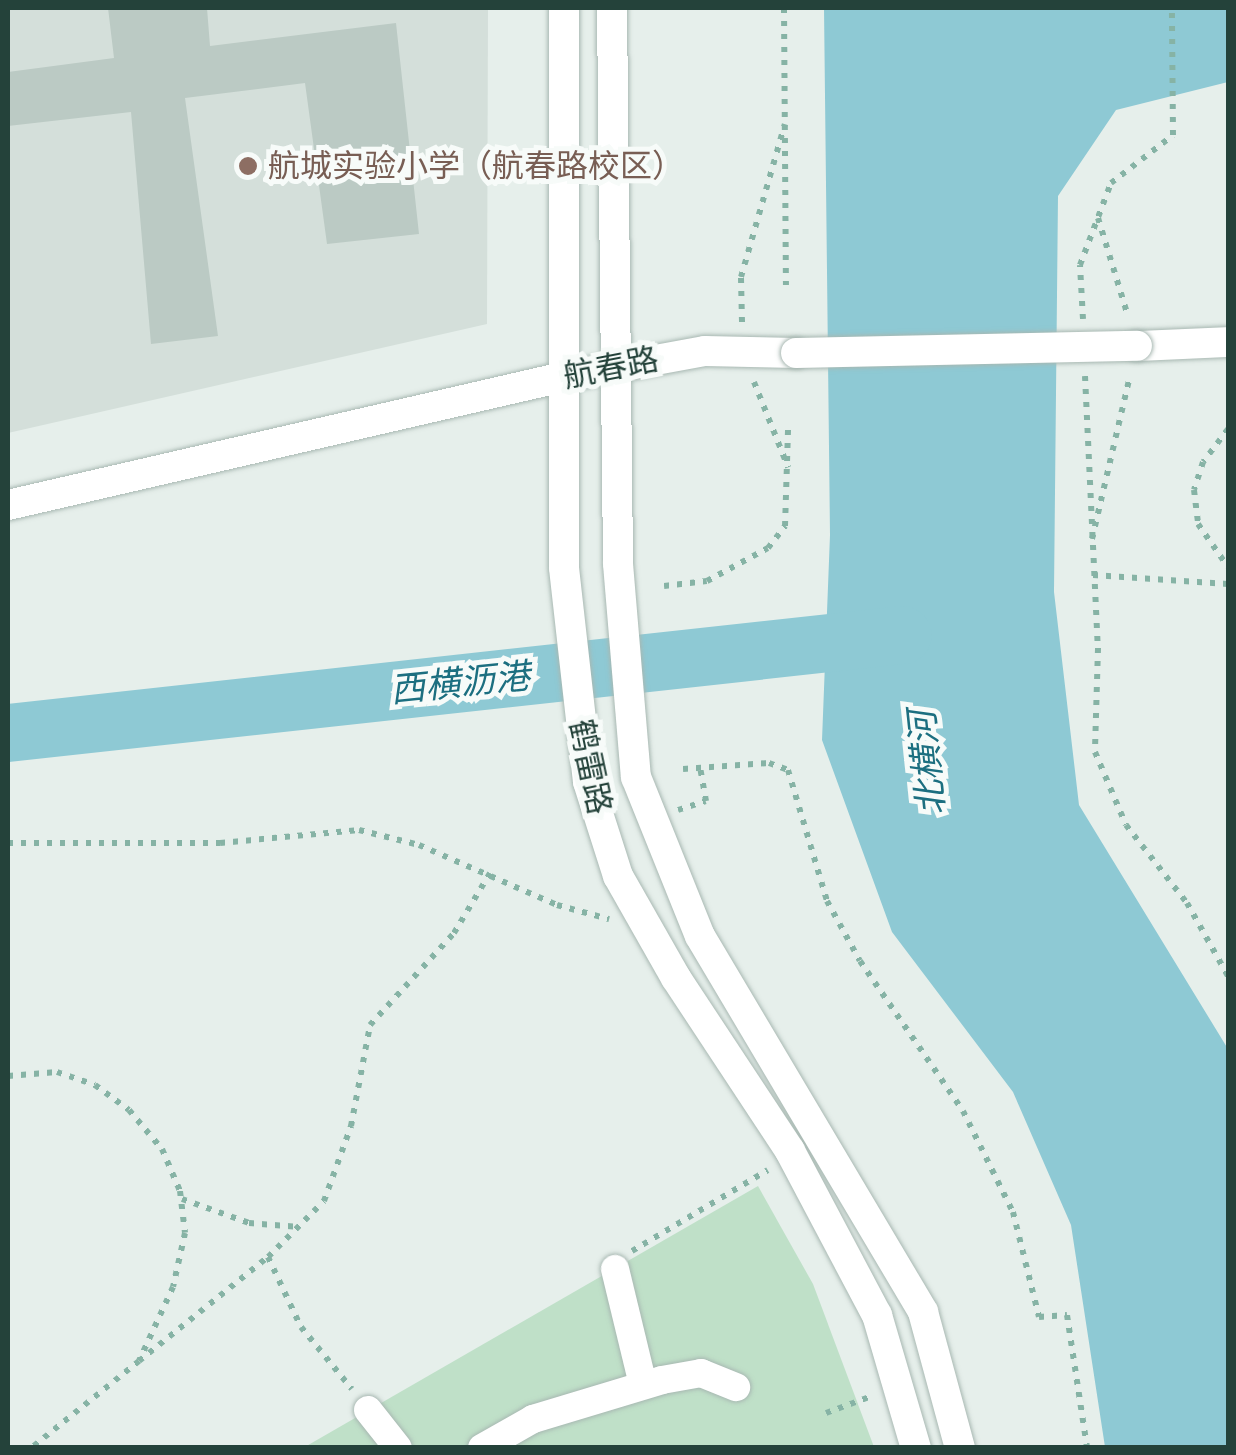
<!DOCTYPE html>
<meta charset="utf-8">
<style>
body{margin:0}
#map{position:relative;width:1236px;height:1455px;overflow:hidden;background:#e6efeb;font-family:"Public Sans","Noto Sans SC",sans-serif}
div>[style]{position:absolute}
.built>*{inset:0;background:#d4dfda}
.green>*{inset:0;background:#bfe0c8}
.water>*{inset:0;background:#8ec9d4}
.river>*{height:58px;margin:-29px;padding:0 29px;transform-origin:29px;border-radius:29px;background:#8ec9d4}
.building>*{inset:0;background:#bbcac4}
.path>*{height:6px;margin-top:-3px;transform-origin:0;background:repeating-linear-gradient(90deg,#86b3a5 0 5px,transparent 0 13px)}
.roads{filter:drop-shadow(0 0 2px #a8b8b2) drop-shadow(0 0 2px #a8b8b2)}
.pedestrian>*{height:28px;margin:-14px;padding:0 14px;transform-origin:14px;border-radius:14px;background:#fff}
.minor>*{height:30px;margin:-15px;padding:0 15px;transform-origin:15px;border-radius:15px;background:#fff}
.tertiary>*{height:30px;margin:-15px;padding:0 15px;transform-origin:15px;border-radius:15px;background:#fff}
.bridges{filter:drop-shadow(0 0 2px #a8b8b2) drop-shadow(0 0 2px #a8b8b2)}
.minor-bridge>*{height:30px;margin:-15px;padding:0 15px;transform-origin:15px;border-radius:15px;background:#fff}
.dots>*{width:28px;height:28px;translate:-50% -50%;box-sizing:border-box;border:5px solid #f7fbf9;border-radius:50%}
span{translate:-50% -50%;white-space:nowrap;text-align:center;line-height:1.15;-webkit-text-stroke:10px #f7fbf9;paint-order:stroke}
.education-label{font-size:32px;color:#785e54}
.left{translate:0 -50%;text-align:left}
.street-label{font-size:32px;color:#24423a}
.water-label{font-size:35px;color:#1c6f80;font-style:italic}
.frame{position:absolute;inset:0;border:10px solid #24423a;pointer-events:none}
</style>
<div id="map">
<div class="built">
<i style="clip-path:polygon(8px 8px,488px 8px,487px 324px,8px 433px)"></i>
</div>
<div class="green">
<i style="clip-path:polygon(758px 1186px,813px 1284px,874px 1447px,303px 1448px)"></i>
</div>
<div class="water">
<i style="clip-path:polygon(824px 8px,1228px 8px,1228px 82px,1116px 110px,1058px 196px,1054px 592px,1079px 805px,1228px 1049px,1228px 1447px,1105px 1447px,1071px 1225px,1013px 1092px,892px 932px,822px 740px,830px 535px)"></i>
</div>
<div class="river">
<i style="left:8px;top:733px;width:900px;rotate:-6.25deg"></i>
</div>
<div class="building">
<i style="clip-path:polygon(108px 8px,207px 8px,210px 46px,396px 23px,419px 234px,327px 244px,305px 83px,185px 98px,218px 336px,151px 344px,131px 112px,8px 126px,8px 72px,114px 58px)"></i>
</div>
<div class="path">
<i style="left:784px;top:8px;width:277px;rotate:89.6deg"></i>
<i style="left:1098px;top:218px;width:102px;rotate:73deg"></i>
<i style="left:1083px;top:319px;width:54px;rotate:-93.2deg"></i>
<i style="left:1080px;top:265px;width:88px;rotate:-69.3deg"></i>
<i style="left:1111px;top:183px;width:78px;rotate:-37.7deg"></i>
<i style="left:1173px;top:135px;width:127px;rotate:-90.5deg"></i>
<i style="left:742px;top:322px;width:45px;rotate:-91.3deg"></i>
<i style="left:741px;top:277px;width:159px;rotate:-74deg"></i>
<i style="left:1085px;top:376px;width:272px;rotate:87.3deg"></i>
<i style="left:1098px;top:648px;width:104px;rotate:91.7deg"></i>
<i style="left:1095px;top:752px;width:79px;rotate:67deg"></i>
<i style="left:1126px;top:825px;width:99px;rotate:52deg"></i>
<i style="left:1187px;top:903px;width:84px;rotate:60.7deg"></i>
<i style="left:754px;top:382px;width:92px;rotate:68.2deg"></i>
<i style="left:1228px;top:429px;width:41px;rotate:127.1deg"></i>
<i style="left:1203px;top:462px;width:29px;rotate:108deg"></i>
<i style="left:1194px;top:490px;width:34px;rotate:83deg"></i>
<i style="left:1198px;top:524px;width:52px;rotate:55.1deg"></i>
<i style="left:1092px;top:539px;width:167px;rotate:-76.9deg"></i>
<i style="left:1093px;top:575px;width:135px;rotate:3.8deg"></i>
<i style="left:664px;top:586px;width:43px;rotate:-6.6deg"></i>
<i style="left:707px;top:581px;width:69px;rotate:-28.4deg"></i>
<i style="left:768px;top:548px;width:28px;rotate:-52deg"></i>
<i style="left:785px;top:526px;width:97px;rotate:-88.2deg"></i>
<i style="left:683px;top:769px;width:86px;rotate:-4deg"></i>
<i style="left:769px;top:763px;width:20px;rotate:20deg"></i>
<i style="left:788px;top:770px;width:137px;rotate:73.4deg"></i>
<i style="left:827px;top:901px;width:68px;rotate:61.2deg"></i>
<i style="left:860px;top:961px;width:182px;rotate:55.5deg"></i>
<i style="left:963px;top:1111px;width:113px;rotate:63.7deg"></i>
<i style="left:1013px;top:1212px;width:108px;rotate:76.1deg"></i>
<i style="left:1039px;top:1317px;width:28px;rotate:-4deg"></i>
<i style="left:1067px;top:1315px;width:134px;rotate:81.4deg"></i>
<i style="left:678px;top:810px;width:29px;rotate:-18deg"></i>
<i style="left:706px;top:801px;width:34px;rotate:-100deg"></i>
<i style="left:8px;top:843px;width:212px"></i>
<i style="left:220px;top:843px;width:140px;rotate:-5.3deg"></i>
<i style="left:359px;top:830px;width:62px;rotate:14deg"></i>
<i style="left:419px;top:845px;width:150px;rotate:23.5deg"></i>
<i style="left:557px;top:905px;width:54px;rotate:15.1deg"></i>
<i style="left:8px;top:1076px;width:49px;rotate:-4.7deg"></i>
<i style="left:57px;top:1072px;width:40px;rotate:18.9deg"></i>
<i style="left:95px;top:1085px;width:42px;rotate:36.3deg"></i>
<i style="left:129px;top:1110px;width:51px;rotate:49.8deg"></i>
<i style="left:162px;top:1149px;width:46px;rotate:66.8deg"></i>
<i style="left:180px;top:1191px;width:42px;rotate:83.2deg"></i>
<i style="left:185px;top:1233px;width:55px;rotate:102.5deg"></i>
<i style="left:173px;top:1287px;width:81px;rotate:114.7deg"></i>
<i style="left:139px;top:1361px;width:139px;rotate:141.1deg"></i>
<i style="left:182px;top:1199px;width:71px;rotate:19.7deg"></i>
<i style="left:249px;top:1223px;width:51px;rotate:4.5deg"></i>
<i style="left:632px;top:1251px;width:158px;rotate:-30.8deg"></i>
<i style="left:268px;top:1257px;width:77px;rotate:64.8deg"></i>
<i style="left:301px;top:1327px;width:80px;rotate:50.6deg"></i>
<i style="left:139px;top:1361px;width:166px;rotate:-38.9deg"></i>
<i style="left:268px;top:1257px;width:79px;rotate:-45deg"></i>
<i style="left:324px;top:1201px;width:80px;rotate:-70.2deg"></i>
<i style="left:351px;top:1126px;width:103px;rotate:-79.3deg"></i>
<i style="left:370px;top:1025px;width:125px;rotate:-47.6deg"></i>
<i style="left:454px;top:933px;width:70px;rotate:-59deg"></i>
<i style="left:826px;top:1413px;width:49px;rotate:-20.3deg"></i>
</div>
<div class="roads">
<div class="pedestrian">
<i style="left:615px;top:1269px;width:119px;rotate:76.4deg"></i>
<i style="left:368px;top:1410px;width:48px;rotate:51.7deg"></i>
<i style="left:482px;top:1448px;width:59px;rotate:-29.6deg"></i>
<i style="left:533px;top:1419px;width:135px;rotate:-16.8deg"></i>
<i style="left:662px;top:1380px;width:40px;rotate:-10deg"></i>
<i style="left:701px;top:1373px;width:38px;rotate:22deg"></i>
</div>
<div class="minor">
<i style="left:1137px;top:346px;width:91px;rotate:-2.5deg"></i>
<i style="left:8px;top:505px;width:570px;rotate:-12.99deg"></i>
<i style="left:563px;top:377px;width:144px;rotate:-10.4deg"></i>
<i style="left:705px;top:351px;width:91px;rotate:1.3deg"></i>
</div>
<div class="tertiary">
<i style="left:564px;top:8px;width:560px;rotate:90deg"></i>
<i style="left:564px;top:568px;width:215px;rotate:83.6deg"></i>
<i style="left:588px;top:782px;width:99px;rotate:72.3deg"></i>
<i style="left:618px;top:876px;width:117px;rotate:60.4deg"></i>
<i style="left:676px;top:978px;width:207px;rotate:56.6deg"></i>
<i style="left:790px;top:1151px;width:186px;rotate:62.1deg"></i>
<i style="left:877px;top:1315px;width:139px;rotate:73.7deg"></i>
<i style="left:612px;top:8px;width:556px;rotate:89.38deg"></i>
<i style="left:618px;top:564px;width:214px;rotate:85.2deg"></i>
<i style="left:636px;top:777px;width:171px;rotate:68.1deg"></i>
<i style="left:700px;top:936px;width:437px;rotate:59.3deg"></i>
<i style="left:923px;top:1312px;width:141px;rotate:74.8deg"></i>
</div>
</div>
<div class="bridges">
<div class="minor-bridge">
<i style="left:796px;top:353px;width:341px;rotate:-1.2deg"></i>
</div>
</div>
<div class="dots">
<i style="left:248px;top:166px;background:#8d6e63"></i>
</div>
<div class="education-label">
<span class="left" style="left:268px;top:166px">航城实验小学（航春路校区）</span>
</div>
<div class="street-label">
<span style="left:611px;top:368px;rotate:-11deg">航春路</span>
<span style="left:590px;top:767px;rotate:78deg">鹤雷路</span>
</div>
<div class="water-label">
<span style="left:460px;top:683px;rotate:-6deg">西横沥港</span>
<span style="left:927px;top:763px;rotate:-96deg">北横河</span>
</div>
<div class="frame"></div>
</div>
